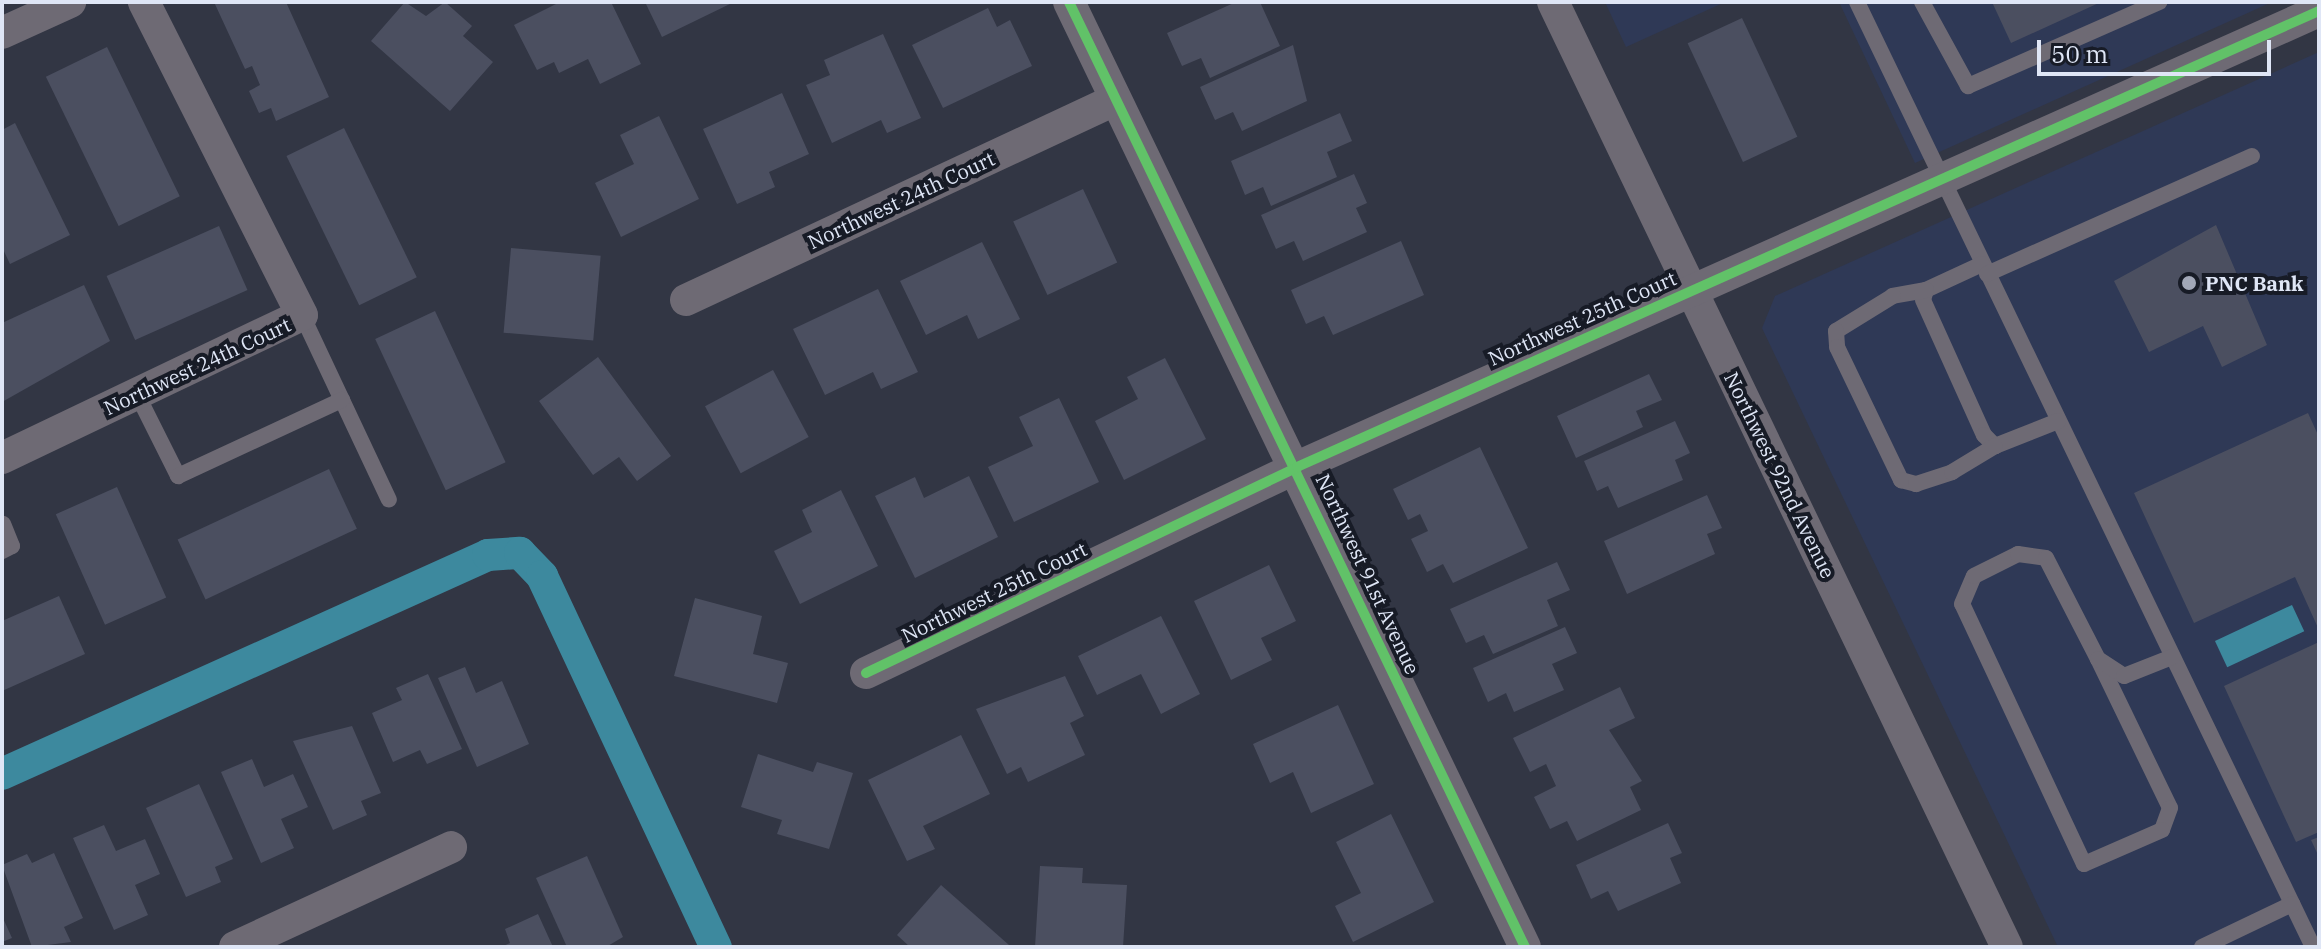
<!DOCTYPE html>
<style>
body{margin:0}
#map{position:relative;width:2321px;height:949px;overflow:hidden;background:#323644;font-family:"IBM Plex Serif",serif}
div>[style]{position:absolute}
.built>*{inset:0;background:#2f3956}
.water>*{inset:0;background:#3d899e;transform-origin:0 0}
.canal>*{height:32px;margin:-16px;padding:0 16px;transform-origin:16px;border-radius:16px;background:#3d899e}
.building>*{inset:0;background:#4b4f60;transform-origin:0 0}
.lane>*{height:16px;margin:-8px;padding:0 8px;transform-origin:8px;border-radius:8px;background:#6e6a74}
.street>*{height:32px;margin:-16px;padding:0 16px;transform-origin:16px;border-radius:16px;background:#6e6a74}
.cycleway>*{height:10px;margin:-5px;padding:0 5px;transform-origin:5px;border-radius:5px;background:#61c268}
.dots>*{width:22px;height:22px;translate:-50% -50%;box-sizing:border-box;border:4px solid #171b26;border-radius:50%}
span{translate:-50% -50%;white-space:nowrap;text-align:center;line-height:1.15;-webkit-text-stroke:8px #171b26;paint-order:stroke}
.street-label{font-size:20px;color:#dfe6f6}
.poi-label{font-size:20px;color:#dfe6f6;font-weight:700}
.left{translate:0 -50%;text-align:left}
.frame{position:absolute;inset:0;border:4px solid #dfe6f6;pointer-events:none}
.scale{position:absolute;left:2037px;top:40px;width:234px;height:36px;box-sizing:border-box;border:4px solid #dfe6f6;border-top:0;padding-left:10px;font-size:24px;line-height:28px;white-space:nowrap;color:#dfe6f6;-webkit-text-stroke:6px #171b26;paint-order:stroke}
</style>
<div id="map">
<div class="built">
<i style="clip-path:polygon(1605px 2px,1725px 2px,1626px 47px)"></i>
<i style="clip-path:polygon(1839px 2px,2272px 2px,1915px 163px)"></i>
<i style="clip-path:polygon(2319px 52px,2319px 947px,2058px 947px,1762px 328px,1775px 296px)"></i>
</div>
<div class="water">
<i style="left:2292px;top:605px;width:29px;height:85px;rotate:65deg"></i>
</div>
<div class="canal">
<i style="left:2px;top:774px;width:533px;rotate:-24.26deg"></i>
<i style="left:488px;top:555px;width:32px;rotate:-4deg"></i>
<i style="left:520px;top:553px;width:32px;rotate:46deg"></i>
<i style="left:542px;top:576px;width:410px;rotate:64.9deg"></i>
</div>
<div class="building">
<i style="clip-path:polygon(214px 2px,286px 2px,329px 97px,276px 121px,271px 108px,259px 113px,249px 91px,260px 85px,252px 66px,245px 69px)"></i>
<i style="clip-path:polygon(405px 2px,426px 16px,445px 2px,472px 26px,463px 36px,493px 62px,450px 111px,371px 41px)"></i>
<i style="clip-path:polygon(560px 2px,611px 2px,641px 64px,600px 84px,588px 59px,559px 73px,554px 62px,537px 70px,514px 25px)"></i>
<i style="clip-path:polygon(645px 2px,734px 2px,662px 37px)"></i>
<i style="clip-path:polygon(1236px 2px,1260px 2px,1280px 46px,1210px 78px,1201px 58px,1182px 66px,1167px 33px)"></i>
<i style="clip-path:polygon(1992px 2px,2101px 2px,2011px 43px)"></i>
<i style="clip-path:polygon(988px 8px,997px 27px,1010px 20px,1032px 66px,943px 108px,912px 45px)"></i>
<i style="left:1742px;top:18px;width:131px;height:60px;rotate:65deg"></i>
<i style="clip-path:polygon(883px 34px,921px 118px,887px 133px,881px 120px,832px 143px,806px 85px,830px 75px,824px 60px)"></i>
<i style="clip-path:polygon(1293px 45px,1307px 101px,1242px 131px,1233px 112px,1215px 120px,1200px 87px)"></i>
<i style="left:107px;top:47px;width:166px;height:68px;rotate:64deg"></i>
<i style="clip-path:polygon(782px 93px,809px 154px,769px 172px,775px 187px,737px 204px,703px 129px)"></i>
<i style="clip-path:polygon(1340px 113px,1352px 141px,1327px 152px,1337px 177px,1271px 206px,1263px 187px,1245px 195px,1231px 161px)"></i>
<i style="clip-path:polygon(659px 116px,699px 199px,621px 237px,595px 183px,634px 164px,620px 135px)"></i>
<i style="clip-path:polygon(15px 123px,70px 235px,10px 264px,2px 247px,2px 130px)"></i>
<i style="left:344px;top:128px;width:166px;height:64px;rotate:64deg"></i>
<i style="clip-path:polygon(1354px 174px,1367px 203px,1356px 208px,1367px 232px,1303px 261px,1294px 241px,1276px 249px,1261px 215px)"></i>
<i style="left:1083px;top:189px;width:81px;height:77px;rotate:65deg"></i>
<i style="clip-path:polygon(2216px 225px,2267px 345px,2222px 367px,2203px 326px,2149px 352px,2114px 281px)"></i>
<i style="left:219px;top:226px;width:70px;height:123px;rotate:66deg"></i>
<i style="clip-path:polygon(1401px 241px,1424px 295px,1333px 335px,1324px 316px,1306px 324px,1291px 290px)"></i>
<i style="clip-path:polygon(982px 242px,1020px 319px,978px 339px,967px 315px,926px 335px,900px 281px)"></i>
<i style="left:511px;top:248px;width:90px;height:85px;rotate:5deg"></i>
<i style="clip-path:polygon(84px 285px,110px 341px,2px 402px,2px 323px)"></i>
<i style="clip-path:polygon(878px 289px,918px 372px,881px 389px,873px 372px,825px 395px,793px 329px)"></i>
<i style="left:435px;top:311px;width:167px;height:66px;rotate:65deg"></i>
<i style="clip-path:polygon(598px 357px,671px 456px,637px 481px,619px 457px,593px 475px,539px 401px)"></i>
<i style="clip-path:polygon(1165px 358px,1206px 439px,1124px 480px,1095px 421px,1138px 399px,1127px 377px)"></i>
<i style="left:773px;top:370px;width:76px;height:77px;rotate:62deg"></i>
<i style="clip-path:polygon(1649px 374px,1662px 400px,1636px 411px,1643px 427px,1576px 458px,1557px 416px)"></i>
<i style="clip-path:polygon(1059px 398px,1099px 482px,1014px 522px,988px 467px,1033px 446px,1019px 417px)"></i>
<i style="clip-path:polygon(2308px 413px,2319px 437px,2319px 630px,2295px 577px,2194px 623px,2134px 493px)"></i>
<i style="clip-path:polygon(1675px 421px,1690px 453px,1675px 460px,1683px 480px,1618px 508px,1608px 486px,1597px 491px,1584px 461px)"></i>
<i style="clip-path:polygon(1480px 447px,1528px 548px,1453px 583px,1443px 564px,1427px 572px,1411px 539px,1428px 531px,1420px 514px,1408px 520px,1393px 489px)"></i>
<i style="left:329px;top:469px;width:66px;height:167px;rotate:65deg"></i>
<i style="clip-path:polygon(969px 476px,998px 537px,915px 578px,875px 496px,915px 477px,924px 498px)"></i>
<i style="left:117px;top:487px;width:121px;height:67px;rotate:66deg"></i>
<i style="clip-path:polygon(841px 490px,878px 566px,800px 604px,774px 551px,812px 532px,802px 510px)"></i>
<i style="clip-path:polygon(1707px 495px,1722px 528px,1707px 534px,1715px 554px,1627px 594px,1604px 541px)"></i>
<i style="clip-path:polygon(1557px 562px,1570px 590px,1547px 600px,1558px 626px,1493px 654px,1484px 635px,1466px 643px,1450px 609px)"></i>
<i style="clip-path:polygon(1269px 565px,1296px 621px,1261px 638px,1272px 660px,1231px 680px,1194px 601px)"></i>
<i style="clip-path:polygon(59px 596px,85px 654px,2px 691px,2px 621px)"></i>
<i style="clip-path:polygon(695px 598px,762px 616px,753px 654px,788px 663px,777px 703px,674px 676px)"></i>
<i style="clip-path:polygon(1161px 616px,1200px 694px,1161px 714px,1141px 674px,1097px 695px,1078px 656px)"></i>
<i style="clip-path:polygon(1565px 627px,1577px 653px,1552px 664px,1564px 690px,1514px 712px,1506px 693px,1488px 702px,1473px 668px)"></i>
<i style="clip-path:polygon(2319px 642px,2319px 832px,2296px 842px,2224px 686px)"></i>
<i style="clip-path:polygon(465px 667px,476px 693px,502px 681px,529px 744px,477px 767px,438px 678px)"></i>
<i style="clip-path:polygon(428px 674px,462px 749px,427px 764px,420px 750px,393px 762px,372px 713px,402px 700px,396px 688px)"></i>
<i style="clip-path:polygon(1065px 676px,1084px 716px,1070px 723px,1085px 755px,1028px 782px,1021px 767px,1007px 774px,976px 709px)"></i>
<i style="clip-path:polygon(1620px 687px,1635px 718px,1609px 730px,1642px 781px,1630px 787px,1641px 810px,1577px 841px,1567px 821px,1550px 829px,1534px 797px,1556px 786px,1546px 764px,1530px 772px,1513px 738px)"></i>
<i style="clip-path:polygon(1338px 705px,1374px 784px,1311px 813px,1293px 772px,1270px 783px,1253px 744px)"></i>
<i style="clip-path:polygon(352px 726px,381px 793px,361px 801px,367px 815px,333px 830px,293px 741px)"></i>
<i style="clip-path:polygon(961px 735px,990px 794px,923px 826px,935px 849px,907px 861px,868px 780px)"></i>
<i style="clip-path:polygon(758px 754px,813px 772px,817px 762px,853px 773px,829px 849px,777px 834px,782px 820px,741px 807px)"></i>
<i style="clip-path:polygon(252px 759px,264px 787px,293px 774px,308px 807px,281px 819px,294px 848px,261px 863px,221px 772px)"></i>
<i style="clip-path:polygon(199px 784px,233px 859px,215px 867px,221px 882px,186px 897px,146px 808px)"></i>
<i style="clip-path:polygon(1391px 814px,1434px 902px,1353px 942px,1335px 906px,1361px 893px,1336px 842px)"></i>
<i style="clip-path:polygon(1668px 823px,1682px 853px,1670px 858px,1681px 883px,1618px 911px,1608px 891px,1591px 899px,1576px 865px)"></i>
<i style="clip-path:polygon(104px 825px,116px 851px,145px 839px,160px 874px,135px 885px,148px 915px,114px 930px,73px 838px)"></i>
<i style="clip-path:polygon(2319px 837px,2319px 857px,2311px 840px)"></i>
<i style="clip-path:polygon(54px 853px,83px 918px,64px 927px,71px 942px,32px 947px,2px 865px,27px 854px,32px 863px)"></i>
<i style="clip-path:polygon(587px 856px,623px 937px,606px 947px,567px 947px,536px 878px)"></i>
<i style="clip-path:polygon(1040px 866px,1083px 868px,1082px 883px,1127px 885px,1123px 947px,1035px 947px)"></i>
<i style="clip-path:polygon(941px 885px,1009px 945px,1008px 947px,910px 947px,897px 935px)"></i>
<i style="clip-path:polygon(538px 914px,553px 947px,501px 947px,510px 943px,505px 929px)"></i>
<i style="clip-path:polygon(2px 916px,12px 938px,2px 942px)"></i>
</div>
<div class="lane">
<i style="left:1857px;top:2px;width:1049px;rotate:64.24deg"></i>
<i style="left:1922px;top:2px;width:96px;rotate:61.3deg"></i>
<i style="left:1968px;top:86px;width:209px;rotate:-23.7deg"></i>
<i style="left:1982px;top:264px;width:62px;rotate:155.1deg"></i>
<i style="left:1926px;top:290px;width:10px;rotate:107deg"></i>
<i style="left:1923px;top:300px;width:148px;rotate:65.7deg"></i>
<i style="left:1984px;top:435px;width:16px;rotate:45deg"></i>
<i style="left:1995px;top:446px;width:68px;rotate:-21.6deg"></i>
<i style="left:1987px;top:274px;width:290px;rotate:-24deg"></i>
<i style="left:1926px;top:290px;width:34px;rotate:170deg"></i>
<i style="left:1893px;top:296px;width:67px;rotate:148.4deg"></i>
<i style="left:1836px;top:331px;width:16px;rotate:86deg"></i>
<i style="left:1837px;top:347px;width:148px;rotate:64.3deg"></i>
<i style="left:1901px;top:480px;width:16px;rotate:15deg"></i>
<i style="left:1916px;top:484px;width:38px;rotate:-18deg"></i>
<i style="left:1952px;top:472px;width:50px;rotate:-31.2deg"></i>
<i style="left:302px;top:315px;width:204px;rotate:64.8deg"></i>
<i style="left:137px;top:394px;width:92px;rotate:63.4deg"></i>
<i style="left:178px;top:476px;width:181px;rotate:-24.9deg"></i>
<i style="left:2px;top:551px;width:11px;rotate:-27deg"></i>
<i style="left:12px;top:546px;width:24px;rotate:-112deg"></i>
<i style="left:2098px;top:659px;width:165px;rotate:64.2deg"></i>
<i style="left:2170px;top:808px;width:23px;rotate:110deg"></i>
<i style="left:2162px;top:830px;width:85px;rotate:156.4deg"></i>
<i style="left:2084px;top:864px;width:287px;rotate:-115.1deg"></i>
<i style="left:1962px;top:604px;width:30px;rotate:-67deg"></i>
<i style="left:1974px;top:576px;width:49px;rotate:-26.6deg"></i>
<i style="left:2018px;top:554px;width:28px;rotate:8deg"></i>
<i style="left:2046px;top:558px;width:114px;rotate:62.8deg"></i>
<i style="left:2098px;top:659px;width:31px;rotate:33deg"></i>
<i style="left:2124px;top:676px;width:52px;rotate:-21.6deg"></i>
<i style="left:2202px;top:947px;width:100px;rotate:-25.5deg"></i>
</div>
<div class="street">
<i style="left:1069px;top:2px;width:1049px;rotate:64.24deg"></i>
<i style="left:1553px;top:2px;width:1048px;rotate:64.34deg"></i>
<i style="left:2px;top:33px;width:75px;rotate:-24.5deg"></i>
<i style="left:686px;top:300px;width:473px;rotate:-25deg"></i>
<i style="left:2px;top:458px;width:332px;rotate:-25.5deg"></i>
<i style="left:302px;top:315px;width:351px;rotate:-116.8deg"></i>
<i style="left:866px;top:673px;width:478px;rotate:-25.5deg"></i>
<i style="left:1297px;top:467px;width:1119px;rotate:-24.05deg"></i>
<i style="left:235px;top:947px;width:238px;rotate:-24.8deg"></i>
</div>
<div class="cycleway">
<i style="left:1069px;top:2px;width:1049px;rotate:64.24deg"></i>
<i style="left:866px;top:673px;width:478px;rotate:-25.5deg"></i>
<i style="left:1297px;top:467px;width:1119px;rotate:-24.05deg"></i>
</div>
<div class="dots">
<i style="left:2189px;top:283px;background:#a2a8b8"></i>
</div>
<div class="street-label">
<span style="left:901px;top:200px;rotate:-25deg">Northwest 24th Court</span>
<span style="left:1582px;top:318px;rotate:-24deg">Northwest 25th Court</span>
<span style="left:197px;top:366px;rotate:-25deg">Northwest 24th Court</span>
<span style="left:1780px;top:475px;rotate:64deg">Northwest 92nd Avenue</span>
<span style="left:1368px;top:574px;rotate:65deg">Northwest 91st Avenue</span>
<span style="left:994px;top:592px;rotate:-26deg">Northwest 25th Court</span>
</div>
<div class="poi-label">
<span class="left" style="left:2205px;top:283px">PNC Bank</span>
</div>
<div class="frame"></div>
<div class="scale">50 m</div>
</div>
